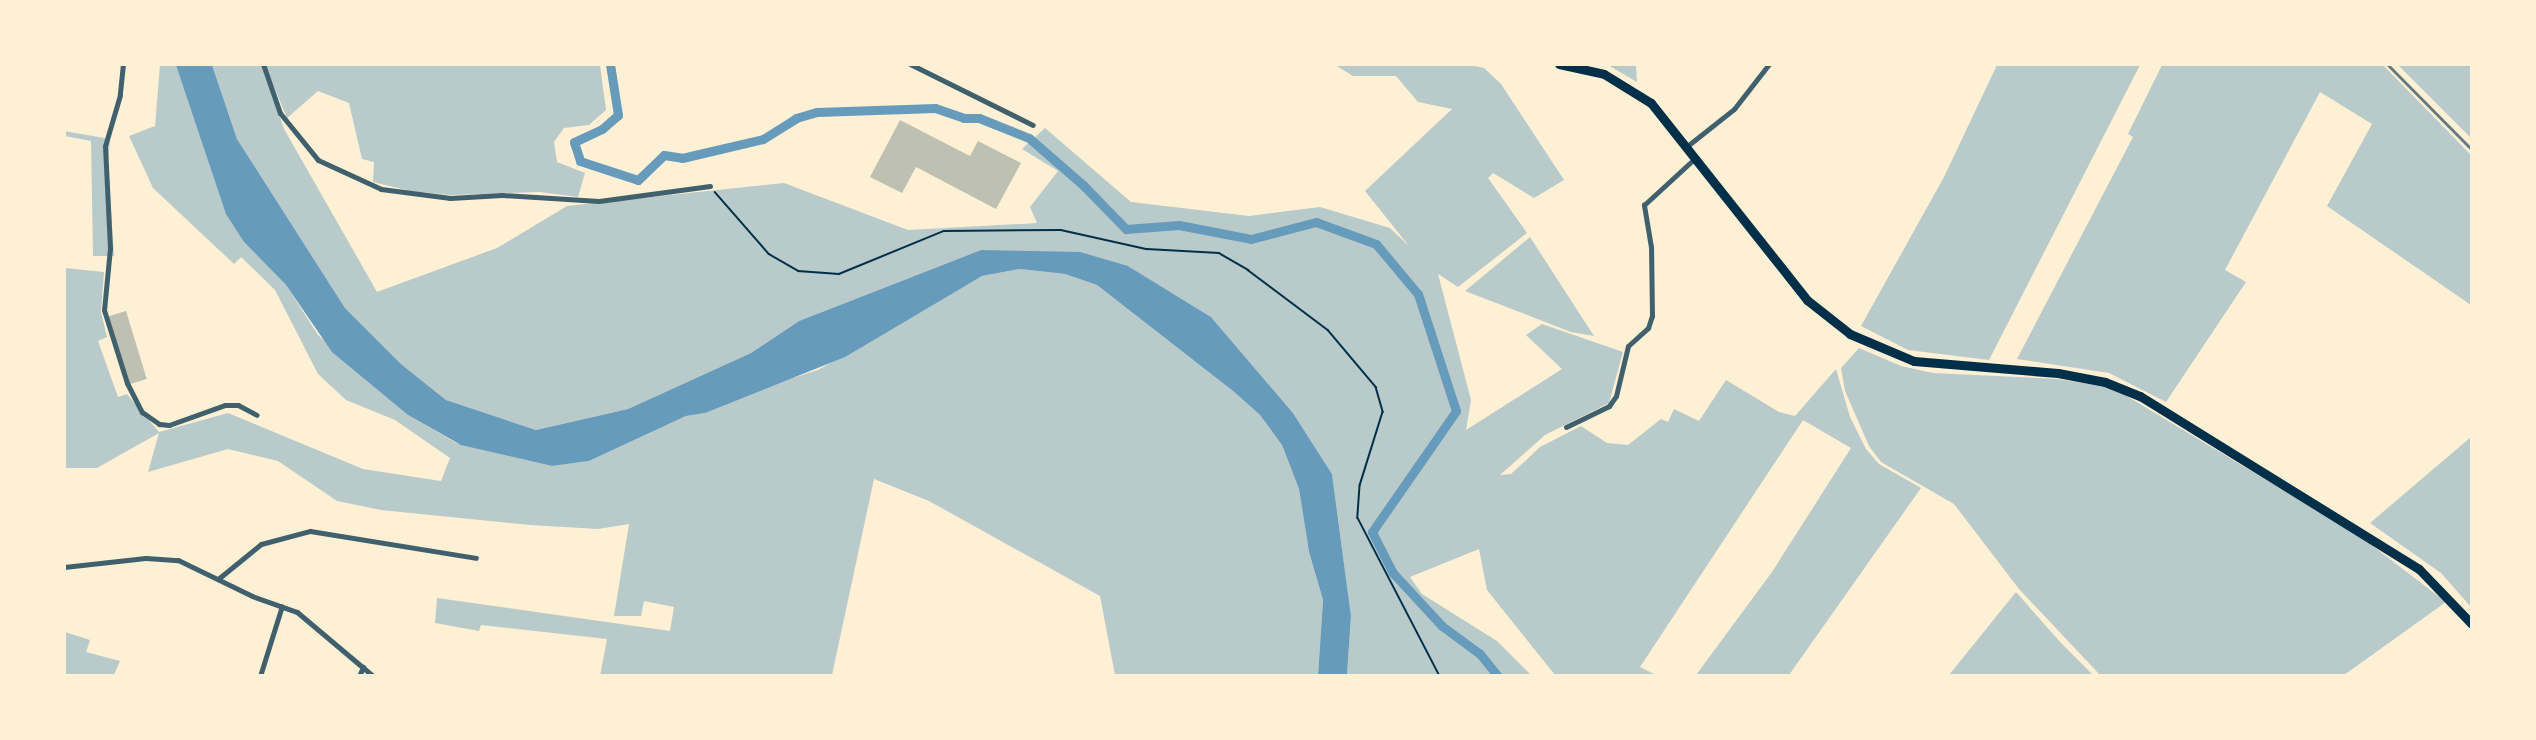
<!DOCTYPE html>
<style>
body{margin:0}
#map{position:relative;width:2536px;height:740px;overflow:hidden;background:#fdf0d5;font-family:"Varela Round",sans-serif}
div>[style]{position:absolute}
.green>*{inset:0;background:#b9caca}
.water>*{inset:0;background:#669bbc}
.canal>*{height:9px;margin:-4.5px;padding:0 4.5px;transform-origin:4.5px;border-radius:4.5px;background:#669bbc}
.building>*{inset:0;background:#bec0b2;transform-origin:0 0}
.path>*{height:1.5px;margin:-0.75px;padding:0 0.75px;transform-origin:0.75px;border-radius:0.75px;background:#003049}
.minor>*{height:5px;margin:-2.5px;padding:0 2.5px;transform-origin:2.5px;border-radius:2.5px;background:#3f606c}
.primary>*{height:9px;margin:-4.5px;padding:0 4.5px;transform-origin:4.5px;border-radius:4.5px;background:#003049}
.rail>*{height:3px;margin:-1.5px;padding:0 1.5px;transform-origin:1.5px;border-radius:1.5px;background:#657d81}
span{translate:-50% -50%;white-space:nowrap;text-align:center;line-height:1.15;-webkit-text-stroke:5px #fdf0d5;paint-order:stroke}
.frame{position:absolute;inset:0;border:66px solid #fdf0d5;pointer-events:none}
</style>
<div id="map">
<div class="green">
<i style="clip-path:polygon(1465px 64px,1484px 68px,1501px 84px,1564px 180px,1534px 198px,1493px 173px,1488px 178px,1527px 233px,1458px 287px,1438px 274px,1471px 400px,1466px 430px,1562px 369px,1526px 335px,1542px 324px,1623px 352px,1609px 403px,1545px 435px,1500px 475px,1511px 474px,1540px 447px,1581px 426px,1607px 443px,1628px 445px,1661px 419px,1668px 422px,1674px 409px,1699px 421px,1726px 380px,1779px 412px,1795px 416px,1836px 369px,1850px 417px,1866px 449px,1879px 464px,1921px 488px,1789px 675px,1696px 675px,1772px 572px,1851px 448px,1803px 420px,1640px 667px,1656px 675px,1555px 675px,1487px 590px,1479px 549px,1410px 577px,1422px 594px,1497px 641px,1531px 675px,1347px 675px,1351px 616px,1332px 474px,1293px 413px,1211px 317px,1128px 266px,981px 250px,799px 321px,751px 353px,628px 409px,536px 430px,446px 400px,401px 364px,345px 308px,237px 139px,212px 65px,262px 65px,284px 129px,377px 292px,497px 248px,567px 206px,784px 183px,908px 230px,1037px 223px,1030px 207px,1058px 171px,1022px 149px,1045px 128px,1131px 202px,1249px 216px,1320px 207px,1390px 228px,1409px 246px,1365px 191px,1452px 109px,1418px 102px,1396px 76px,1353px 76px,1335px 65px)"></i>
<i style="clip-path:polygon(160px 65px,176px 65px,244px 242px,286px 285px,318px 335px,408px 415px,456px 443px,552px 466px,589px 461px,686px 416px,705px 413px,755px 390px,818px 370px,982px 276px,1020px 269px,1065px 274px,1097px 285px,1233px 391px,1260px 415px,1282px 445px,1299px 489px,1309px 552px,1323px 600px,1318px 675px,1115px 675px,1100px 596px,929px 501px,874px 479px,832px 675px,600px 676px,607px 639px,481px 625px,479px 631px,435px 623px,437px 598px,670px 631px,674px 607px,644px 601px,641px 616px,614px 616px,629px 524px,598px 529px,530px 525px,381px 510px,337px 501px,278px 461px,228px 449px,148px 472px,159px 433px,97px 468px,65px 468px,65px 268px,104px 272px,101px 312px,107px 337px,98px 341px,118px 397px,127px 394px,159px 432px,228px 413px,363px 469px,441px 481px,450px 458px,395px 420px,346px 400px,318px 374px,275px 290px,241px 257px,234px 264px,153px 188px,129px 136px,155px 126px)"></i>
<i style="clip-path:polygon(265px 65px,600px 65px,606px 110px,589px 125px,564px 128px,554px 142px,557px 162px,585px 173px,578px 197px,540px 192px,450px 195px,410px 191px,373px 182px,374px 162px,362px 159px,349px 103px,318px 91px,287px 118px)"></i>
<i style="clip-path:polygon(1608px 65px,1636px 65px,1637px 82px)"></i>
<i style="clip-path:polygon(1997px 65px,2140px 65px,1989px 360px,1908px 350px,1861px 326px,1944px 177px)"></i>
<i style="clip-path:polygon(2162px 65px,2383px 65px,2471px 155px,2471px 305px,2327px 206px,2372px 124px,2320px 92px,2225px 270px,2246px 282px,2166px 402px,2109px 373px,2017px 359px,2133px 137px,2128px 134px)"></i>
<i style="clip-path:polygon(2398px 65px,2471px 65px,2471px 138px)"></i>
<i style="clip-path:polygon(64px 131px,110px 139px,108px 164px,114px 256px,93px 256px,91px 141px,65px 136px)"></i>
<i style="clip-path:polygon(1530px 237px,1594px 336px,1571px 332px,1465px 291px)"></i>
<i style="clip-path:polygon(1859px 348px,1901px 366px,1933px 373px,2058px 379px,2104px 386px,2125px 395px,2361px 537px,2446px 602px,2344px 675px,2100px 675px,2019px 589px,1954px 504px,1881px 462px,1869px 446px,1845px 391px,1841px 368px)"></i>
<i style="clip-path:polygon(2471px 437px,2471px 607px,2441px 573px,2370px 523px)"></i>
<i style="clip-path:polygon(2016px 592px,2061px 643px,2093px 675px,1949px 675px)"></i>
<i style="clip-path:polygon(65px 632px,90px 640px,86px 652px,120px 661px,114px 675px,65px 675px)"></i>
</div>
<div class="water">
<i style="clip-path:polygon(176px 65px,212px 65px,237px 139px,345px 308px,401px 364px,446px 400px,536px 430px,628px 409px,751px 353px,799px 321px,981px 250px,1080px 252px,1128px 266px,1211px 317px,1293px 413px,1332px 474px,1351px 616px,1347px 675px,1318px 675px,1323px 600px,1309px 552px,1299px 489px,1282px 445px,1260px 415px,1233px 391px,1097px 285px,1065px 274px,1020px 269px,982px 276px,845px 357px,705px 413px,686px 416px,589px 461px,552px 466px,461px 445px,408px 415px,332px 352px,286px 285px,244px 242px,226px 214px)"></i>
</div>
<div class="canal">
<i style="left:610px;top:64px;width:52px;rotate:81.1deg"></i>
<i style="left:618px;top:115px;width:21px;rotate:139deg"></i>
<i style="left:602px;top:129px;width:31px;rotate:155deg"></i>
<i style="left:574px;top:142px;width:20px;rotate:72deg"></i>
<i style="left:580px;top:161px;width:61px;rotate:18.1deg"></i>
<i style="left:638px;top:180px;width:36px;rotate:-44deg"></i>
<i style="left:664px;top:155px;width:18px;rotate:9deg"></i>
<i style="left:682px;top:158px;width:83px;rotate:-13.2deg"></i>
<i style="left:763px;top:139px;width:39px;rotate:-32deg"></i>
<i style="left:796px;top:118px;width:22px;rotate:-16deg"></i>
<i style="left:817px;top:112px;width:118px;rotate:-1.9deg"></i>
<i style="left:935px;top:108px;width:31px;rotate:19deg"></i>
<i style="left:964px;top:118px;width:15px"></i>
<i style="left:979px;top:118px;width:54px;rotate:21.8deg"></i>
<i style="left:1029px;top:138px;width:72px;rotate:41deg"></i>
<i style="left:1083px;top:185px;width:62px;rotate:45.7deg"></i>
<i style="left:1126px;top:229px;width:53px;rotate:-4.3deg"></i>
<i style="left:1179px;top:225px;width:73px;rotate:11deg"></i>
<i style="left:1251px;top:239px;width:67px;rotate:-14.7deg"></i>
<i style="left:1316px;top:222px;width:64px;rotate:20.1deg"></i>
<i style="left:1376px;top:244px;width:65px;rotate:50deg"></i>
<i style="left:1418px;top:294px;width:123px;rotate:72deg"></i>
<i style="left:1456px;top:411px;width:147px;rotate:124.8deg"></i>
<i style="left:1372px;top:532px;width:46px;rotate:62.9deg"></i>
<i style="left:1393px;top:573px;width:72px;rotate:47.2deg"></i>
<i style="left:1442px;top:626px;width:47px;rotate:36.4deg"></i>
<i style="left:1480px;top:654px;width:28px;rotate:51deg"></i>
</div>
<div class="building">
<i style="clip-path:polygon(900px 120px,970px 156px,978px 141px,1021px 163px,996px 209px,916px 167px,902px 193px,870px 177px)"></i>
<i style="left:126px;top:311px;width:71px;height:18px;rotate:73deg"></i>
</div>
<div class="path">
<i style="left:715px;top:192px;width:82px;rotate:48.9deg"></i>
<i style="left:769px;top:254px;width:34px;rotate:30deg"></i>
<i style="left:798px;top:271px;width:41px;rotate:4.2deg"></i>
<i style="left:839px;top:274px;width:113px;rotate:-22.3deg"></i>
<i style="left:944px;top:231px;width:117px;rotate:-0.5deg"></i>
<i style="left:1061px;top:230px;width:88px;rotate:12.5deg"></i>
<i style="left:1147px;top:249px;width:72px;rotate:3.2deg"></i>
<i style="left:1219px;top:253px;width:34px;rotate:30deg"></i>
<i style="left:1248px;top:270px;width:100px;rotate:36.9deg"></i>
<i style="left:1328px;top:330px;width:75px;rotate:49.9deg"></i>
<i style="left:1376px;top:387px;width:26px;rotate:74deg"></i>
<i style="left:1383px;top:412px;width:77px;rotate:107.3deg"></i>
<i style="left:1360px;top:486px;width:32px;rotate:94deg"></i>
<i style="left:1358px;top:518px;width:178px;rotate:62.6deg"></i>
</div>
<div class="minor">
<i style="left:123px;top:64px;width:31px;rotate:96deg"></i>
<i style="left:120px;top:95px;width:53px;rotate:106.4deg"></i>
<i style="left:105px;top:146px;width:102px;rotate:87.2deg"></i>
<i style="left:110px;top:248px;width:62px;rotate:95.5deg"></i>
<i style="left:104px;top:310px;width:77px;rotate:72.5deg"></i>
<i style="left:127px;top:383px;width:33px;rotate:63deg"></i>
<i style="left:142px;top:412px;width:21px;rotate:35deg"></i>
<i style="left:159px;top:424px;width:10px;rotate:6deg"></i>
<i style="left:169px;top:425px;width:59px;rotate:-19.7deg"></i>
<i style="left:225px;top:405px;width:13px"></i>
<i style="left:238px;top:405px;width:21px;rotate:28deg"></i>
<i style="left:263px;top:64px;width:52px;rotate:70.9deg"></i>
<i style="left:280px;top:113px;width:60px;rotate:51deg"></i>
<i style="left:318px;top:160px;width:69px;rotate:24.7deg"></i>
<i style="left:381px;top:189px;width:70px;rotate:7.4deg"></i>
<i style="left:450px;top:198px;width:52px;rotate:-3.3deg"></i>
<i style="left:502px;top:195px;width:97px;rotate:3.5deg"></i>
<i style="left:599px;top:201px;width:112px;rotate:-7.7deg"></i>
<i style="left:910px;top:64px;width:137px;rotate:26.4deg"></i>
<i style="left:1686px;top:147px;width:61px;rotate:-38.4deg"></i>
<i style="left:1734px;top:109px;width:57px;rotate:-52.1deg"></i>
<i style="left:1566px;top:427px;width:48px;rotate:-26deg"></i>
<i style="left:1609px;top:406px;width:12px;rotate:-55deg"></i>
<i style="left:1616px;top:396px;width:51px;rotate:-76.5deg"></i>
<i style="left:1628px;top:346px;width:27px;rotate:-42deg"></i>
<i style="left:1648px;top:328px;width:13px;rotate:-72deg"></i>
<i style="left:1652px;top:316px;width:69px;rotate:-90.8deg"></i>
<i style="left:1651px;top:247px;width:43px;rotate:-99.5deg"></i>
<i style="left:1644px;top:205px;width:68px;rotate:-42.6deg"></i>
<i style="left:64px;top:567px;width:82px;rotate:-6.3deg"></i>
<i style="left:146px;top:558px;width:32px;rotate:4deg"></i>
<i style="left:178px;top:560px;width:82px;rotate:25.9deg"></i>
<i style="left:252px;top:596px;width:48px;rotate:19.6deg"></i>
<i style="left:297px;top:612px;width:99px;rotate:40.1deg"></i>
<i style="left:218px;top:579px;width:55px;rotate:-39.1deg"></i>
<i style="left:261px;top:544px;width:51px;rotate:-14.9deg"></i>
<i style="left:310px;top:531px;width:168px;rotate:9.2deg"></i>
<i style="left:260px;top:676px;width:73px;rotate:-72.6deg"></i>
<i style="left:359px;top:676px;width:10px;rotate:-66deg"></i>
</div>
<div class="primary">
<i style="left:1559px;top:64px;width:46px;rotate:12.5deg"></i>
<i style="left:1604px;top:74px;width:55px;rotate:31.7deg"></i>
<i style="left:1651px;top:103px;width:251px;rotate:51.6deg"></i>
<i style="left:1807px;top:300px;width:55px;rotate:38.3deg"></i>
<i style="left:1850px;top:334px;width:69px;rotate:22.9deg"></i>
<i style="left:1914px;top:361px;width:144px;rotate:4.8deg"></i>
<i style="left:2058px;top:373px;width:48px;rotate:10.8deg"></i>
<i style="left:2105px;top:382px;width:38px;rotate:22deg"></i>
<i style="left:2140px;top:396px;width:328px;rotate:31.8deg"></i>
<i style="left:2419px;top:569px;width:76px;rotate:46.1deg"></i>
</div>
<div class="rail">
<i style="left:2387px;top:64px;width:121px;rotate:45.3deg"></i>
</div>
<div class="frame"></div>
</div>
